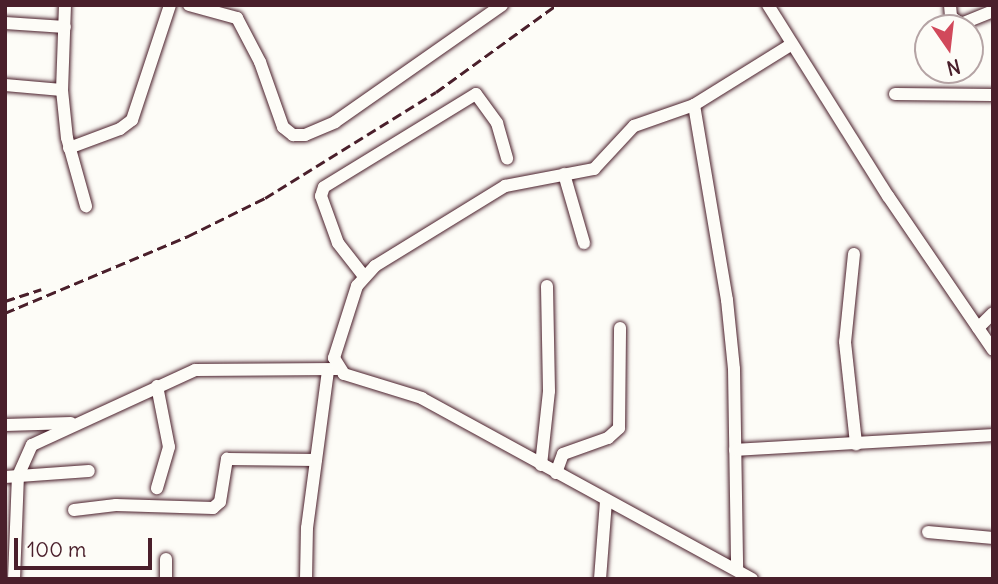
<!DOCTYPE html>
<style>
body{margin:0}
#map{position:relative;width:998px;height:584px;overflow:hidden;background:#fdfcf7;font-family:Delius,sans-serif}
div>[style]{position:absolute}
.roads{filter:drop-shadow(0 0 2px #4a1f2b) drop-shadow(0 0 2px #4a1f2b)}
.minor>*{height:12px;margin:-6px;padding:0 6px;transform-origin:6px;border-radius:6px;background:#fdfcf7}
.rail>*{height:2.5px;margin-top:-1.25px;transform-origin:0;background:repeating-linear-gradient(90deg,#4a1f2b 0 10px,transparent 0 15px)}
span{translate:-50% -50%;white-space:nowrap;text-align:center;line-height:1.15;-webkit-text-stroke:7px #fdfcf7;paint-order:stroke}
.frame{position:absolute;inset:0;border:7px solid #4a1f2b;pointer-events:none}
.north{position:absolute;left:914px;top:14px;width:70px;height:70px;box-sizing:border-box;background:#fdfcf7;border:2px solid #b5a4a5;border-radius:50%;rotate:166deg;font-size:19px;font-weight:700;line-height:28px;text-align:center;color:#4a1f2b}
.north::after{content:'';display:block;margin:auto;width:24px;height:32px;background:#d1495b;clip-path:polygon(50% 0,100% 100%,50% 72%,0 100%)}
.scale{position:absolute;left:14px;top:538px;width:138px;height:32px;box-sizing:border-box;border:4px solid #4a1f2b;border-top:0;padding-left:9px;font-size:21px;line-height:24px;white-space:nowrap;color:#4a1f2b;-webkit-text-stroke:5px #fdfcf7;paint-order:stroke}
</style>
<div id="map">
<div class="roads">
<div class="minor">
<i style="left:65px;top:5px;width:85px;rotate:92deg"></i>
<i style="left:62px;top:90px;width:48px;rotate:84.1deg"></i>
<i style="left:67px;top:138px;width:71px;rotate:74.4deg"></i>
<i style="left:189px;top:5px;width:50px;rotate:15.2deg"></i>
<i style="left:237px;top:18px;width:50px;rotate:62.4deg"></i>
<i style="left:260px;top:62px;width:69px;rotate:70.5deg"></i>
<i style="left:283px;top:127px;width:13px;rotate:39deg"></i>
<i style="left:293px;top:135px;width:12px"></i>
<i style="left:305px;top:135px;width:33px;rotate:-23deg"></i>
<i style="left:335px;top:122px;width:204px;rotate:-35deg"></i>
<i style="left:768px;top:5px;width:226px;rotate:57.9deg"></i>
<i style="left:888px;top:196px;width:186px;rotate:55.7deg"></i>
<i style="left:950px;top:5px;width:12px;rotate:85deg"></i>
<i style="left:951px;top:17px;width:12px;rotate:35deg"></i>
<i style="left:961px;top:24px;width:35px;rotate:-22deg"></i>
<i style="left:5px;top:23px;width:60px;rotate:3.8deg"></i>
<i style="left:5px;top:85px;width:57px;rotate:5deg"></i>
<i style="left:895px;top:94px;width:98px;rotate:0.6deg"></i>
<i style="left:694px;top:105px;width:198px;rotate:80.4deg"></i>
<i style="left:727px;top:300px;width:69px;rotate:84.2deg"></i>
<i style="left:734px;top:369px;width:200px;rotate:89.1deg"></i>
<i style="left:69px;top:148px;width:54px;rotate:-20.4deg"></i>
<i style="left:120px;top:129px;width:15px;rotate:-37deg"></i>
<i style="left:132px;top:120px;width:121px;rotate:-71.7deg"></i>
<i style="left:564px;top:174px;width:72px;rotate:73.8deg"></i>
<i style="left:854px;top:254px;width:88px;rotate:95.8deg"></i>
<i style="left:845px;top:342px;width:103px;rotate:83.8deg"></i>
<i style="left:363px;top:275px;width:41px;rotate:-128deg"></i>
<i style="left:338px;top:243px;width:50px;rotate:-109.9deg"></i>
<i style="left:321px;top:196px;width:9px;rotate:-72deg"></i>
<i style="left:324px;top:187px;width:178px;rotate:-31.5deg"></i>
<i style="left:476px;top:94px;width:36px;rotate:54deg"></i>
<i style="left:497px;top:123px;width:37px;rotate:74deg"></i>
<i style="left:978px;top:328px;width:21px;rotate:-45deg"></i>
<i style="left:157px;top:386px;width:62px;rotate:78.9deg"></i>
<i style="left:169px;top:447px;width:43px;rotate:106.3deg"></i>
<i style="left:5px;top:425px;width:66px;rotate:-1.7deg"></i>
<i style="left:735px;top:450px;width:258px;rotate:-3.3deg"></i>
<i style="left:541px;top:465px;width:74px;rotate:-83.8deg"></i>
<i style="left:549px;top:391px;width:105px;rotate:-91.1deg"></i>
<i style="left:556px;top:473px;width:20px;rotate:-70deg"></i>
<i style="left:563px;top:454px;width:48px;rotate:-19.6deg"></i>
<i style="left:608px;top:438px;width:15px;rotate:-42deg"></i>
<i style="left:619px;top:428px;width:100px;rotate:-89.4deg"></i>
<i style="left:5px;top:477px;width:84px;rotate:-4.1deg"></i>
<i style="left:74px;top:510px;width:42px;rotate:-6.8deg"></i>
<i style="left:116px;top:505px;width:97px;rotate:1.8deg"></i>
<i style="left:213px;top:508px;width:9px;rotate:-41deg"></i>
<i style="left:220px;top:502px;width:44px;rotate:-80.8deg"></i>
<i style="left:227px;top:459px;width:89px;rotate:0.6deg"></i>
<i style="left:928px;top:532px;width:65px;rotate:5.3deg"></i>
<i style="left:166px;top:559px;width:20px;rotate:90deg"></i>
<i style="left:14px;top:579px;width:103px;rotate:-87.8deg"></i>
<i style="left:18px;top:476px;width:34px;rotate:-66deg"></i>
<i style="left:32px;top:445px;width:179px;rotate:-24.7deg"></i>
<i style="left:195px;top:370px;width:142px;rotate:-0.4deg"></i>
<i style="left:306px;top:579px;width:51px;rotate:-88.9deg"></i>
<i style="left:307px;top:528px;width:158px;rotate:-82.4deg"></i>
<i style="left:600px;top:579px;width:78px;rotate:-85.6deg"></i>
<i style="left:752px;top:579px;width:376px;rotate:-151.3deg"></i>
<i style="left:422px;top:398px;width:82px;rotate:-162.9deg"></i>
<i style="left:344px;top:374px;width:19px;rotate:-122deg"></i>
<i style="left:334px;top:358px;width:76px;rotate:-72.3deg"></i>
<i style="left:357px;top:286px;width:27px;rotate:-48deg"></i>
<i style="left:375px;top:266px;width:153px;rotate:-31.6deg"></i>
<i style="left:505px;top:186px;width:91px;rotate:-10.8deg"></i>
<i style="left:594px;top:169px;width:59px;rotate:-47.1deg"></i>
<i style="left:634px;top:126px;width:64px;rotate:-19.3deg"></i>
<i style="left:694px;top:105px;width:115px;rotate:-31.9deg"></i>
</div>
</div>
<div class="rail">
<i style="left:5px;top:301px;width:38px;rotate:-18deg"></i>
<i style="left:5px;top:313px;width:199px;rotate:-22.8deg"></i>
<i style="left:188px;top:236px;width:86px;rotate:-26.3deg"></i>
<i style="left:265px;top:198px;width:201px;rotate:-31.8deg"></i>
<i style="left:436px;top:92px;width:148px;rotate:-35.9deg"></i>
</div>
<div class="frame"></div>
<div class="north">N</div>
<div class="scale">100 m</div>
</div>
